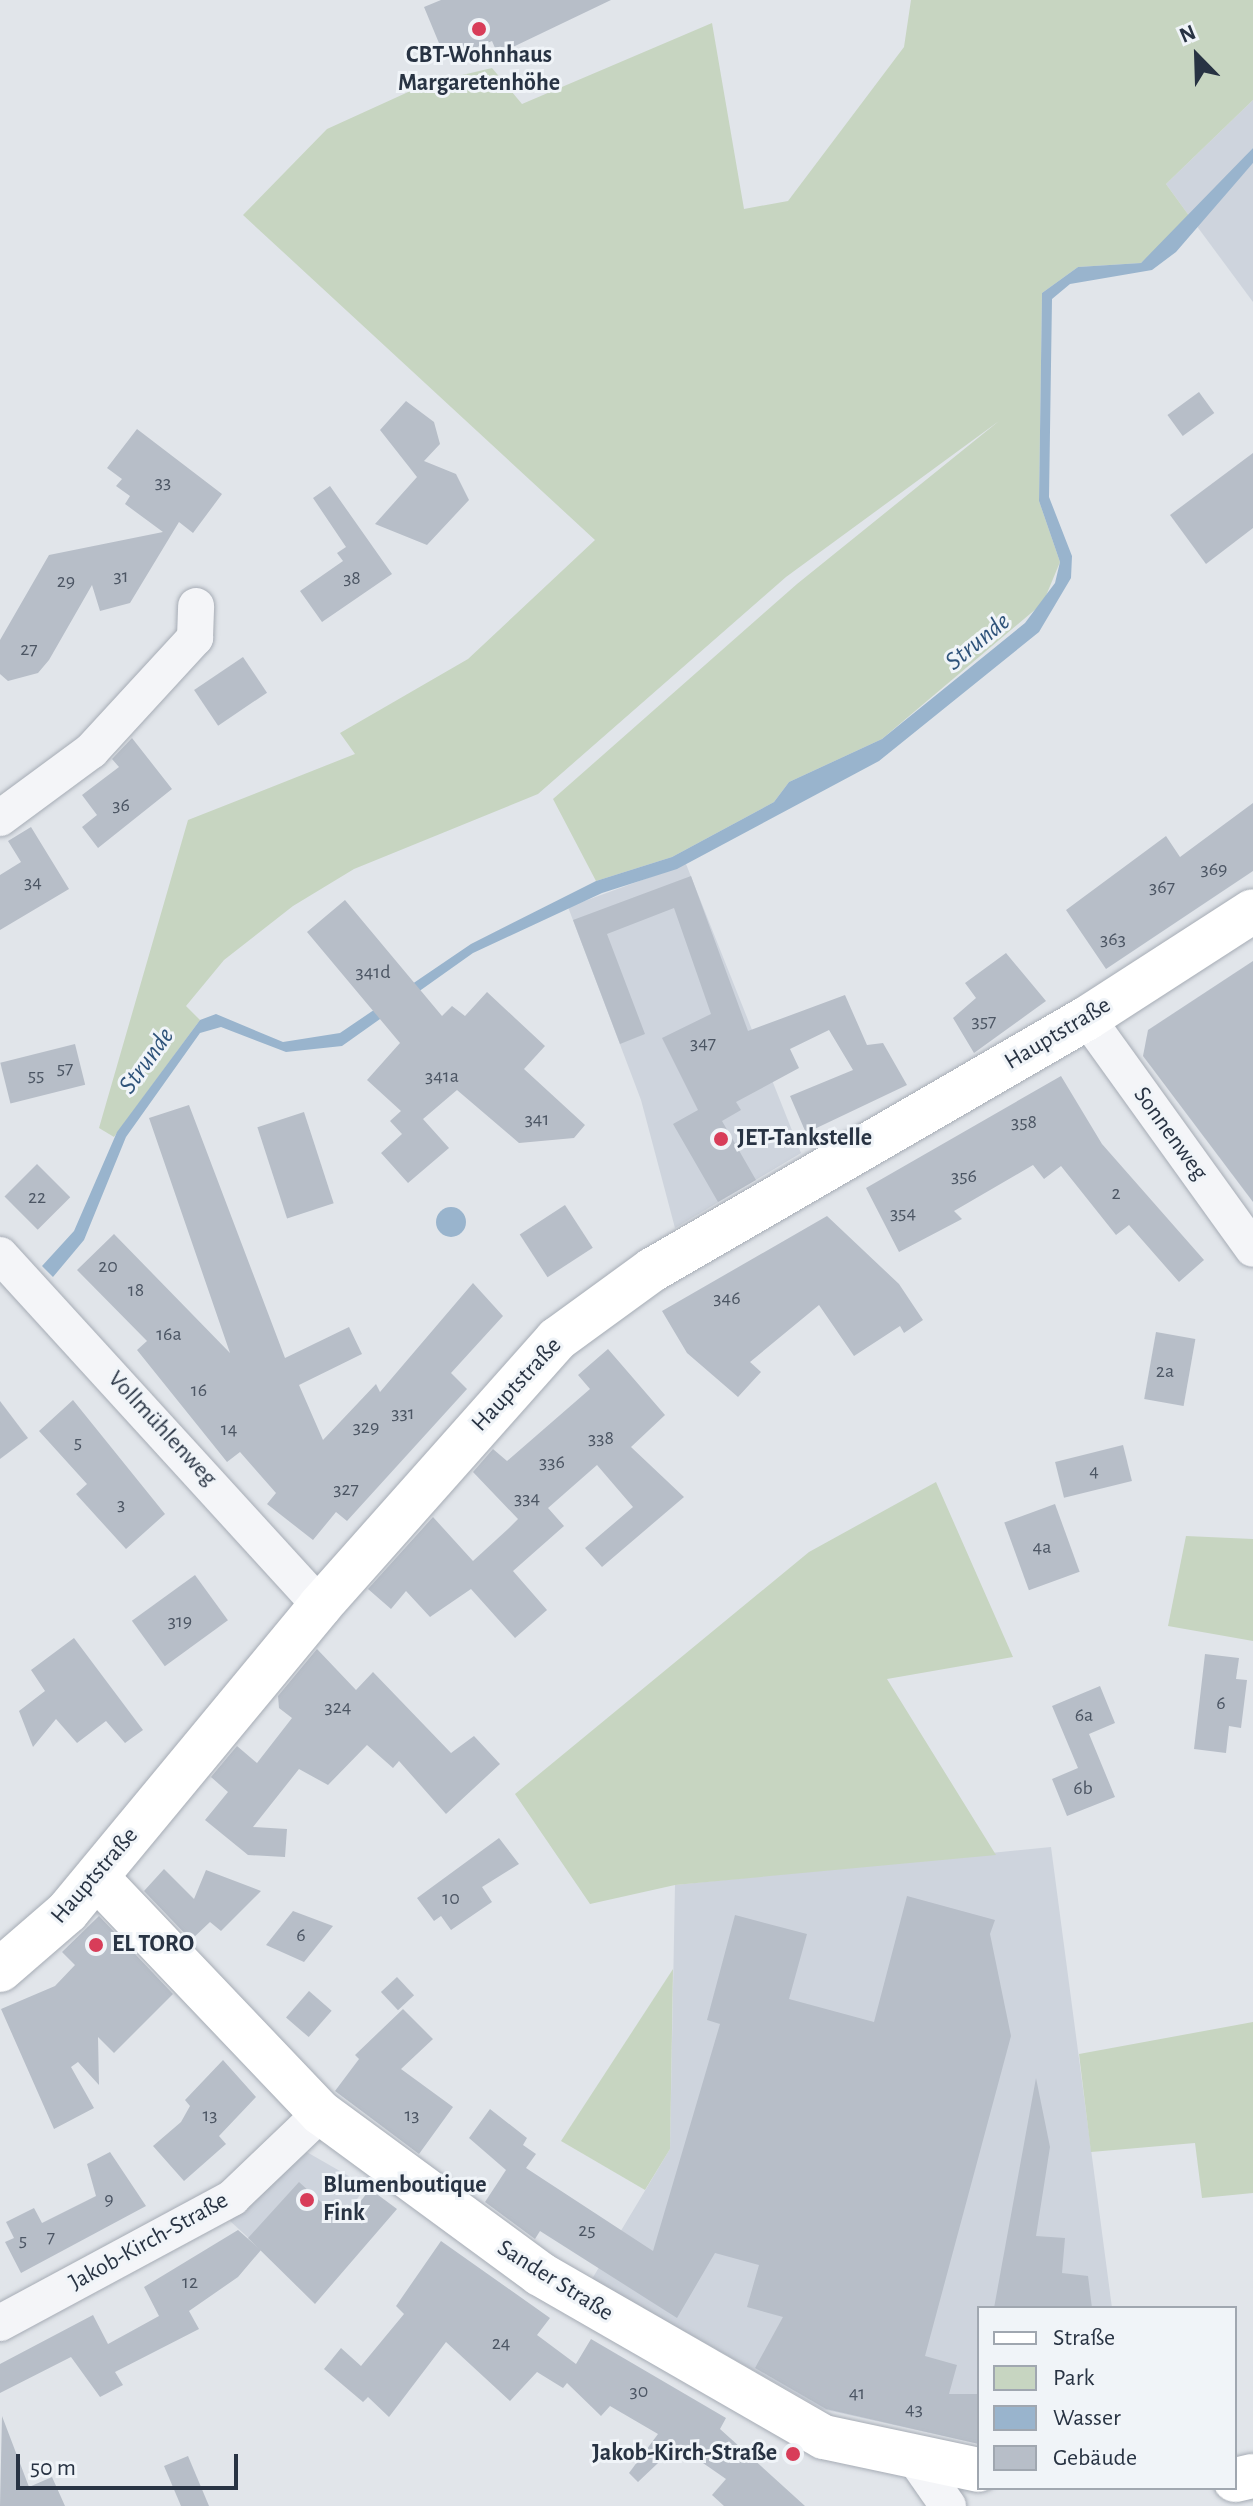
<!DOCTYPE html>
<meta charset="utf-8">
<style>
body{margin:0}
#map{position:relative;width:1253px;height:2506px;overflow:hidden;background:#e1e5ea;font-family:"Alegreya Sans",sans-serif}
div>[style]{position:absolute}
.built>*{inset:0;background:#ced4dd}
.green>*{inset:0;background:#c7d5c1}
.water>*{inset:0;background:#99b4cd}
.round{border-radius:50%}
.building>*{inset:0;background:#b7bec8;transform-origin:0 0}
.roads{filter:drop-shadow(0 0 2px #a6acb5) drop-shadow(0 0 2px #a6acb5)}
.minor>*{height:36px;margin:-18px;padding:0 18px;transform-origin:18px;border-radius:18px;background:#f4f5f8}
.major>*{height:44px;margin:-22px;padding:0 22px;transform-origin:22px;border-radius:22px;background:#fff}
.dots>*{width:22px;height:22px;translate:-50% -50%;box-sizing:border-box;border:4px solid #f0f4f8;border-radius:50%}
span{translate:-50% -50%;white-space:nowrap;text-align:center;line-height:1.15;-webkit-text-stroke:6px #f0f4f8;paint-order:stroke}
.number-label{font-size:20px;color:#4c5664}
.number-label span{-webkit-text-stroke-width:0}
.poi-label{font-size:24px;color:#283343;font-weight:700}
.left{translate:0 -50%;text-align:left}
.right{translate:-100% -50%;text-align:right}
.street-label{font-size:24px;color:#283343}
.water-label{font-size:26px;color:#2f537a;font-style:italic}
.legend{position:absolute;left:977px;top:2306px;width:260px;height:184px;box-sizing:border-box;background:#f0f4f8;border:2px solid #a0a7b0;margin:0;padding:10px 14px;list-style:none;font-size:24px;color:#283343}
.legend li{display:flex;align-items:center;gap:16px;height:40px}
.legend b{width:40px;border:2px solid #a0a7b0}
.north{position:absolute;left:1157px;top:16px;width:80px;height:80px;-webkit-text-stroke:6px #f0f4f8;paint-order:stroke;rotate:337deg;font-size:22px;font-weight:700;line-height:32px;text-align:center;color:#283343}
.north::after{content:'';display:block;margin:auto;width:28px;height:36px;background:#283343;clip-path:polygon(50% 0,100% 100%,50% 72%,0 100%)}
.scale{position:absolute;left:16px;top:2454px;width:222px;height:36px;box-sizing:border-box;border:4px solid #283343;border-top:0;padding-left:10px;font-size:24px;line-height:28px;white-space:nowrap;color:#283343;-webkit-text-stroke:6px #f0f4f8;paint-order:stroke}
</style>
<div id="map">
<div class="built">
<i style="clip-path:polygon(1253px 100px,1253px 148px,1190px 217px,1166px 184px)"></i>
<i style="clip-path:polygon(1253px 163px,1253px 302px,1196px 225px)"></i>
<i style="clip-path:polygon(686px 864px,801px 1153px,675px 1228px,641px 1100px,568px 907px)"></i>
<i style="clip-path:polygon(1051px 1847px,1112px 2308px,979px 2308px,979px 2444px,822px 2409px,592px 2279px,670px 2149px,675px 1885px)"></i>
<i style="clip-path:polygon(305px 2151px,366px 2186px,299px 2284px,230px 2221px)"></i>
</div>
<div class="green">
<i style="clip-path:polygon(911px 0,1253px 0,1253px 100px,1166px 184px,1190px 217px,1141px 263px,1078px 267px,1042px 293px,1039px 501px,1060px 562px,1043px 603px,882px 739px,789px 782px,774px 802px,672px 857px,596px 881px,553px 799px,797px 584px,999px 421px,786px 577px,538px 794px,354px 869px,293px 906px,224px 960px,186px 1006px,200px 1020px,114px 1137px,99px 1128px,188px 820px,355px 754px,340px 733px,468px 659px,595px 540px,243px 215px,327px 129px,428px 83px,492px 68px,522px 104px,712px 23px,744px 209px,788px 201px,904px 47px)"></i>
<i style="clip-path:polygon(936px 1482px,1013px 1657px,887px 1679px,996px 1855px,675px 1885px,590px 1904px,515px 1794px,809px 1552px)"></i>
<i style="clip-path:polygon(1186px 1536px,1253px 1539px,1253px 1641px,1168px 1626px)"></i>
<i style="clip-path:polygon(673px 1969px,670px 2149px,645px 2190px,561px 2141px)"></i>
<i style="clip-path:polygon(1253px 2022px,1253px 2193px,1202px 2198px,1195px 2143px,1091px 2152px,1079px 2054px)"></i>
</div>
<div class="water">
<i style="clip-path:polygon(1253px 148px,1253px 163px,1176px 252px,1152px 270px,1070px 284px,1052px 299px,1049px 497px,1072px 556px,1071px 578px,1039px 632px,879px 761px,677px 869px,602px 893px,473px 953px,342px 1046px,286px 1052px,221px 1027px,200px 1033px,126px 1137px,84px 1240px,53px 1277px,42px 1266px,74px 1231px,117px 1132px,200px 1020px,216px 1014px,283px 1042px,340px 1033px,471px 944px,596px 881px,672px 857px,774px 802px,789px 782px,882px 739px,1025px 623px,1055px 583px,1060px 562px,1039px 501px,1042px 293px,1078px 267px,1141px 263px)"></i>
<i class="round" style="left:436px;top:1207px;width:30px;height:30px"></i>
</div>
<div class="building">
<i style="clip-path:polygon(441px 0,611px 0,515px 46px,495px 48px,492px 41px,446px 60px,424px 7px)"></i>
<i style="left:1199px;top:392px;width:26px;height:39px;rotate:54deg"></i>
<i style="clip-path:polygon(406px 401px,434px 422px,440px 444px,424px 461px,456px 474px,469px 500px,427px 545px,375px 524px,417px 477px,380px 430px)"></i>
<i style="clip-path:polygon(137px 429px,222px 494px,193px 533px,179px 522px,130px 603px,100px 611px,92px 585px,49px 660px,38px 673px,8px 681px,0 674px,0 640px,49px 555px,163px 532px,125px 504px,130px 496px,116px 486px,122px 479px,107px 468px)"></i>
<i style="clip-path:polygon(1253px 453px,1253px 528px,1206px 564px,1170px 515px)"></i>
<i style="clip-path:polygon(330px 486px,392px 574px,322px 622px,300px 591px,343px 561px,337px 553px,346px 547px,313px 498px)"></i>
<i style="left:243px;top:657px;width:43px;height:59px;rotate:56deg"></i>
<i style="clip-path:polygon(132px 738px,172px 789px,98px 848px,82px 827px,97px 815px,82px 795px,119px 767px,112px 759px)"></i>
<i style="clip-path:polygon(1253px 803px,1253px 871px,1106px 969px,1066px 910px,1166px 836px,1180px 857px)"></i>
<i style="clip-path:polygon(31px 827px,69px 889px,0 930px,0 875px,21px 862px,8px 841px)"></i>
<i style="clip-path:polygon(691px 876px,748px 1031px,845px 995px,867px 1045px,883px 1043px,907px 1085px,806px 1133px,790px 1096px,853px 1070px,829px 1030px,790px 1049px,799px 1068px,736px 1102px,741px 1110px,722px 1121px,756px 1180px,718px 1202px,673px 1124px,698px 1110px,662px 1038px,711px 1014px,674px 908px,607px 934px,645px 1034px,620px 1044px,573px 920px)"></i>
<i style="clip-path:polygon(345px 900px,442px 1016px,452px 1006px,465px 1016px,487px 992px,545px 1046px,524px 1069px,585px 1125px,574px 1138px,519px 1143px,457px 1090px,423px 1119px,449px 1148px,408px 1183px,381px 1153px,402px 1134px,390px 1121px,401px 1111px,367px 1080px,400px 1043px,307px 932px)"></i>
<i style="clip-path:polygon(1006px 953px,1046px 1001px,974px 1053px,953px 1018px,976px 998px,965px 983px)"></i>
<i style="clip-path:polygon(1253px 961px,1253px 1202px,1143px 1056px,1148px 1030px)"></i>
<i style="left:75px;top:1044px;width:42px;height:77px;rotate:76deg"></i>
<i style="clip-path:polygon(1061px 1076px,1102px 1144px,1204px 1260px,1179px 1282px,1129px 1225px,1116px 1235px,1061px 1166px,1044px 1179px,1033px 1165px,954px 1211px,962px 1219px,899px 1252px,866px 1188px)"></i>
<i style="clip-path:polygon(189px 1105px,285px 1358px,349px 1327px,362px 1354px,299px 1385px,323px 1440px,376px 1384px,380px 1392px,473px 1283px,503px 1316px,451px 1373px,467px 1389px,347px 1521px,336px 1512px,313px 1540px,267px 1504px,276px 1493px,240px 1452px,227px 1462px,137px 1350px,147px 1341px,77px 1270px,114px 1234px,230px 1353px,149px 1118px)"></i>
<i style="left:304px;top:1112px;width:96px;height:49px;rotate:72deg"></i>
<i style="left:37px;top:1164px;width:47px;height:46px;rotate:45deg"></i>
<i style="left:565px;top:1205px;width:51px;height:54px;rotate:57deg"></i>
<i style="clip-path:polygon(827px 1216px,899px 1284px,923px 1320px,904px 1333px,900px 1326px,854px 1356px,819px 1305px,750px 1362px,761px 1372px,738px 1397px,687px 1353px,662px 1311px)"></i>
<i style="left:1156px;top:1332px;width:40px;height:68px;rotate:10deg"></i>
<i style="clip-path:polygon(608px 1349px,665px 1415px,631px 1447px,684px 1497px,602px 1567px,585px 1548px,633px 1507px,597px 1465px,548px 1508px,564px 1526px,513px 1571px,547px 1610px,515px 1638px,471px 1589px,430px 1617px,406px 1591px,391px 1609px,368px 1589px,433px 1517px,473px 1561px,508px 1529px,518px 1519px,473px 1472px,493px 1449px,507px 1461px,590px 1389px,578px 1375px)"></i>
<i style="clip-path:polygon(73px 1400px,165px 1514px,126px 1549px,76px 1494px,87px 1484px,39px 1431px)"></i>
<i style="clip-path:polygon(0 1401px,28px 1438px,0 1459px)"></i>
<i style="left:1123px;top:1445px;width:37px;height:70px;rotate:76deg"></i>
<i style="left:1055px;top:1504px;width:72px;height:54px;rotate:70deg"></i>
<i style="left:195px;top:1575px;width:56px;height:78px;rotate:54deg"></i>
<i style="clip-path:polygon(74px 1638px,143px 1730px,125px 1743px,106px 1721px,77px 1743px,56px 1719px,33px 1747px,19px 1711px,45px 1691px,31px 1670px)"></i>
<i style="clip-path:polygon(317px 1649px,356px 1690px,373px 1672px,451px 1753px,474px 1736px,500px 1764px,446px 1814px,399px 1761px,393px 1768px,367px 1745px,328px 1785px,299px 1769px,253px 1827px,287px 1829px,285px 1857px,248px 1855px,205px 1820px,228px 1792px,211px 1777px,237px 1746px,257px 1763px,292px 1718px,279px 1708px,278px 1696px)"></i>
<i style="clip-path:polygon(1205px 1654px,1239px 1658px,1236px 1679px,1247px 1680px,1241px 1728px,1229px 1726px,1226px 1753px,1194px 1749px)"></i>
<i style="clip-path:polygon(1100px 1686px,1115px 1723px,1089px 1734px,1115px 1797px,1067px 1816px,1052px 1779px,1078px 1768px,1052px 1706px)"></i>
<i style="clip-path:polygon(499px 1838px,519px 1864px,482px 1887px,492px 1902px,451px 1930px,441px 1916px,434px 1921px,417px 1898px)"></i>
<i style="clip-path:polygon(164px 1869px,194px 1899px,206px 1870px,261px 1891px,221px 1931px,210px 1922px,191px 1940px,144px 1891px)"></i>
<i style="clip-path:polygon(907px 1896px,995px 1920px,990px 1934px,1011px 2036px,925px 2356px,957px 2365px,949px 2394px,979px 2394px,979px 2444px,826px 2409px,755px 2368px,783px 2317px,747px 2307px,759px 2265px,715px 2253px,677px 2318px,540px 2231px,535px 2239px,485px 2202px,506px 2170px,469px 2138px,490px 2109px,527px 2138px,523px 2145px,536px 2154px,526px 2168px,653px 2251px,720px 2024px,707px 2020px,735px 1915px,807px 1934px,789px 1999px,874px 2022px)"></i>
<i style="clip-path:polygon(293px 1911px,333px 1926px,304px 1962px,266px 1945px)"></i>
<i style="clip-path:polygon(99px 1916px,173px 1994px,114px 2053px,98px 2037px,99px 2085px,78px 2062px,71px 2067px,94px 2108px,54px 2129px,1px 2009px,55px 1986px,75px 1965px,62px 1952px)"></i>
<i style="left:397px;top:1977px;width:25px;height:22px;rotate:47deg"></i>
<i style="left:309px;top:1991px;width:30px;height:35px;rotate:41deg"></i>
<i style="clip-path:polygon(403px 2009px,433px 2039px,401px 2069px,453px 2107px,419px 2154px,335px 2091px,359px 2059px,355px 2055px)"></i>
<i style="clip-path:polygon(223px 2060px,256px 2097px,219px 2136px,226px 2144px,184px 2181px,153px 2146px,181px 2122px,190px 2106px,185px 2100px)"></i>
<i style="clip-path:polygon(1036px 2078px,1050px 2147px,1036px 2236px,1065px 2238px,1062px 2273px,1088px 2276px,1092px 2308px,994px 2308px)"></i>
<i style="clip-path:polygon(110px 2152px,146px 2206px,21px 2273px,5px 2242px,14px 2238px,6px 2222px,34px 2208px,42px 2223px,96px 2196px,87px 2164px)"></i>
<i style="clip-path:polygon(299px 2182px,344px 2223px,370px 2189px,397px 2209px,315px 2304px,248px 2238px)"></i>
<i style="clip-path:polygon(238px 2230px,261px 2250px,238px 2277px,189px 2311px,199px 2329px,115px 2372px,123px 2385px,100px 2397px,71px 2357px,0 2393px,0 2364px,93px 2315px,108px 2344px,159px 2316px,144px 2287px)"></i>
<i style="clip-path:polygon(441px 2241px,550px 2318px,537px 2335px,576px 2364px,591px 2339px,726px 2418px,720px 2429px,805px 2506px,724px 2506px,712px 2495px,726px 2479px,677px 2445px,638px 2482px,629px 2473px,658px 2434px,610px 2406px,601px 2416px,567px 2383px,563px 2388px,537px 2372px,510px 2401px,446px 2342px,389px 2417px,368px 2397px,363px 2402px,324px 2369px,341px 2348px,361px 2366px,404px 2314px,396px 2306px)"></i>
<i style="clip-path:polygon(2px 2416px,29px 2487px,52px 2477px,65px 2506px,0 2506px)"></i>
<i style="clip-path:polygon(188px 2456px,209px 2506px,181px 2506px,164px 2466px)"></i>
</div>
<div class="roads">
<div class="minor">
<i style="left:0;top:818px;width:113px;rotate:-36.4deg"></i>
<i style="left:91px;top:751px;width:154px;rotate:-47.4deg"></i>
<i style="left:195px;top:638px;width:32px;rotate:-88deg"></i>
<i style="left:1087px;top:1018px;width:284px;rotate:54.3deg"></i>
<i style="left:0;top:1255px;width:475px;rotate:47.6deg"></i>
<i style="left:0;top:2323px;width:264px;rotate:-28.3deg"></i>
<i style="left:232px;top:2198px;width:123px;rotate:-43.7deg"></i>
<i style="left:916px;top:2460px;width:56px;rotate:55.2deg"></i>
</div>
<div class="major">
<i style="left:97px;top:1878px;width:325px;rotate:46.4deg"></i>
<i style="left:321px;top:2113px;width:272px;rotate:36.3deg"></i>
<i style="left:540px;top:2274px;width:327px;rotate:29.9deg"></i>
<i style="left:824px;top:2437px;width:158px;rotate:12deg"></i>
<i style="left:0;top:1970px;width:89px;rotate:-40.9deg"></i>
<i style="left:67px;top:1912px;width:397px;rotate:-50.4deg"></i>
<i style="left:320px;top:1606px;width:357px;rotate:-48.4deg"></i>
<i style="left:557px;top:1339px;width:117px;rotate:-36deg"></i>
<i style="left:652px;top:1270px;width:503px;rotate:-30.08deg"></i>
<i style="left:1087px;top:1018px;width:197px;rotate:-32.8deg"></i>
<i style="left:1235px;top:2480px;width:18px;rotate:-13deg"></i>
</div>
</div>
<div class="dots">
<i style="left:479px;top:29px;background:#d83d59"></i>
<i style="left:721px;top:1139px;background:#d83d59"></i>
<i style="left:96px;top:1945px;background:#d83d59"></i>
<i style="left:307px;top:2200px;background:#d83d59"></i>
<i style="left:793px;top:2454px;background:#d83d59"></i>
</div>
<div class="number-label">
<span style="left:163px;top:482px">33</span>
<span style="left:121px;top:576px">31</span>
<span style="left:352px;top:578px">38</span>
<span style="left:66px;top:581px">29</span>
<span style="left:29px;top:649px">27</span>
<span style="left:121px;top:805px">36</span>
<span style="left:1214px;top:869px">369</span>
<span style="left:33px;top:882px">34</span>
<span style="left:1162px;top:887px">367</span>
<span style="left:1113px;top:939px">363</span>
<span style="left:373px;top:972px">341d</span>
<span style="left:984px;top:1021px">357</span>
<span style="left:703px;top:1043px">347</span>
<span style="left:65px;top:1068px">57</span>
<span style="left:36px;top:1075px">55</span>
<span style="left:442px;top:1076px">341a</span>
<span style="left:537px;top:1119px">341</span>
<span style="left:1024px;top:1122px">358</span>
<span style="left:964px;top:1176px">356</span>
<span style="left:1116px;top:1193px">2</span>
<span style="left:37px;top:1197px">22</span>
<span style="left:903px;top:1213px">354</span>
<span style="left:108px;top:1266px">20</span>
<span style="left:136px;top:1290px">18</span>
<span style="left:727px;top:1298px">346</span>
<span style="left:169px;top:1334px">16a</span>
<span style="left:1165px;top:1371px">2a</span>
<span style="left:199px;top:1390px">16</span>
<span style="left:403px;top:1413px">331</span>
<span style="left:366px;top:1427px">329</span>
<span style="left:229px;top:1429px">14</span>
<span style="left:601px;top:1438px">338</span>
<span style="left:78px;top:1442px">5</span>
<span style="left:552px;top:1462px">336</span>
<span style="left:1094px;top:1471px">4</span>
<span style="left:346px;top:1489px">327</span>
<span style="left:527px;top:1498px">334</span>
<span style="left:121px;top:1504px">3</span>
<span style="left:1042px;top:1547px">4a</span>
<span style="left:180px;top:1621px">319</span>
<span style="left:1221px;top:1703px">6</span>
<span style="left:338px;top:1707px">324</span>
<span style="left:1084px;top:1715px">6a</span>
<span style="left:1083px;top:1788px">6b</span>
<span style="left:451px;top:1898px">10</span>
<span style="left:301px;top:1935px">6</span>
<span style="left:210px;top:2115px">13</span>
<span style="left:412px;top:2115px">13</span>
<span style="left:109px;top:2199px">9</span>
<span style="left:587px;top:2230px">25</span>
<span style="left:51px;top:2237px">7</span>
<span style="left:23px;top:2240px">5</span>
<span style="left:190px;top:2282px">12</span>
<span style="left:501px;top:2343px">24</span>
<span style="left:639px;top:2391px">30</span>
<span style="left:857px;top:2393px">41</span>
<span style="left:914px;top:2409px">43</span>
</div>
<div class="poi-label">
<span style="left:479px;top:70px">CBT-Wohnhaus<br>Margaretenhöhe</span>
<span class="left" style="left:737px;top:1139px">JET-Tankstelle</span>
<span class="left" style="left:112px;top:1945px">EL TORO</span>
<span class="left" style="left:323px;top:2200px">Blumenboutique<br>Fink</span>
<span class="right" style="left:777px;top:2454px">Jakob-Kirch-Straße</span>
</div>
<div class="street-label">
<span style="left:1058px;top:1034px;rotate:-31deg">Hauptstraße</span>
<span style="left:1170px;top:1134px;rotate:54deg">Sonnenweg</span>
<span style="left:517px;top:1385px;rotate:-47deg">Hauptstraße</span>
<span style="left:162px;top:1429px;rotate:47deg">Vollmühlenweg</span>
<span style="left:95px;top:1876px;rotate:-49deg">Hauptstraße</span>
<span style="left:149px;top:2242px;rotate:-29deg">Jakob-Kirch-Straße</span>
<span style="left:555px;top:2281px;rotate:32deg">Sander Straße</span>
</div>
<div class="water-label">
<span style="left:978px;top:642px;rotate:-39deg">Strunde</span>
<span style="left:147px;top:1061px;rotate:-54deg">Strunde</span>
</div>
<ul class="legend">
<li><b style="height:10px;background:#fff"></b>Straße</li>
<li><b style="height:22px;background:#c7d5c1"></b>Park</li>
<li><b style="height:22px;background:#99b4cd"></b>Wasser</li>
<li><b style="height:22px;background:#b7bec8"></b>Gebäude</li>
</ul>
<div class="north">N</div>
<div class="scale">50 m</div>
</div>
